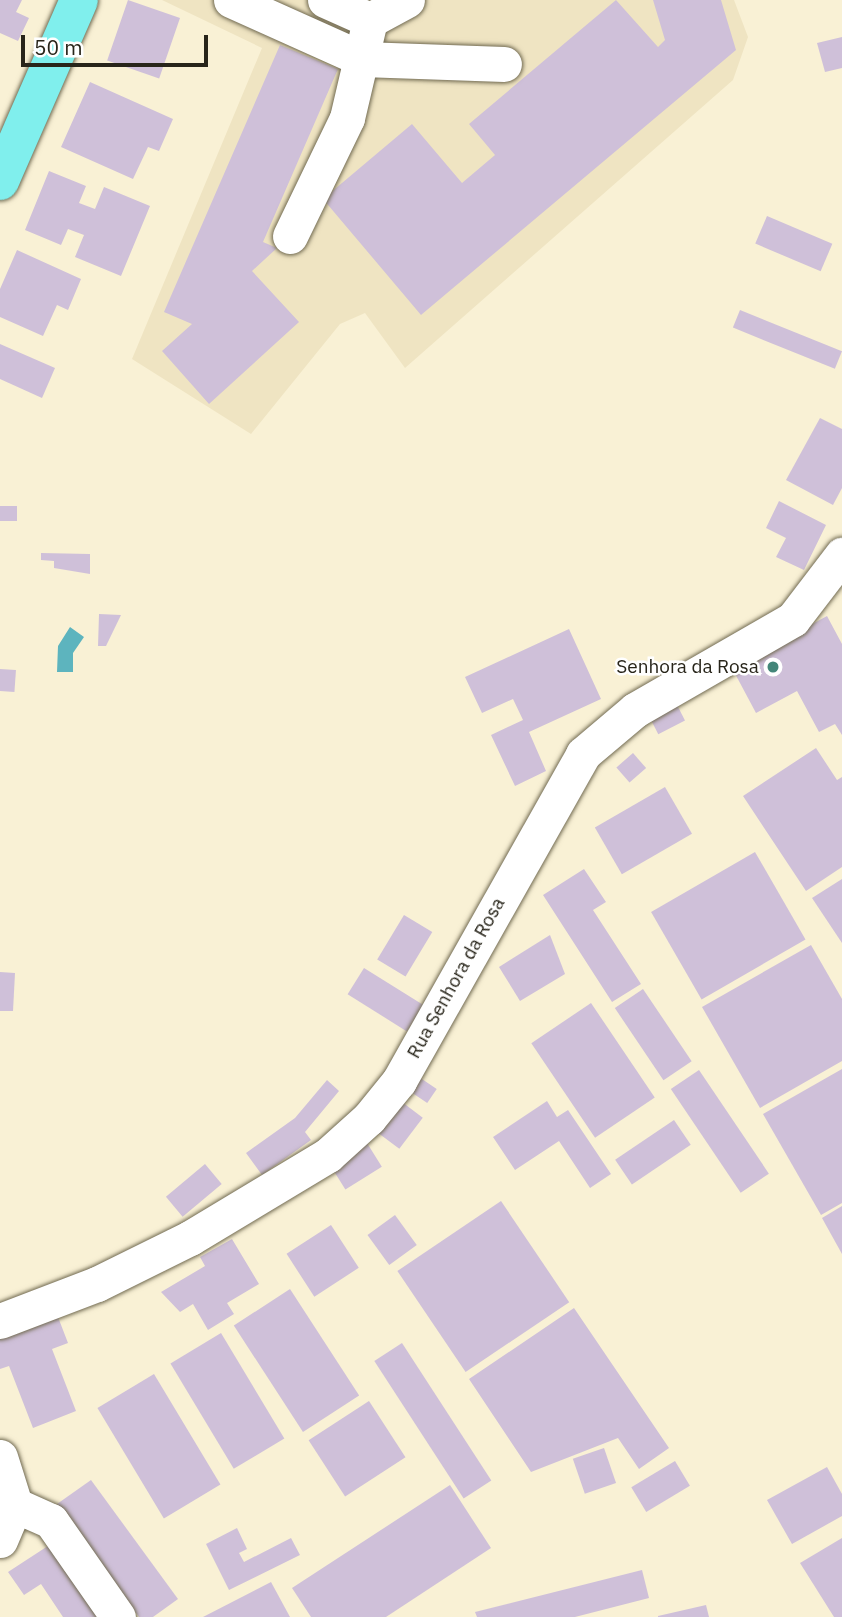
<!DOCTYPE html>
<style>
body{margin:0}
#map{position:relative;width:842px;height:1617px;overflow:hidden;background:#f9f1d5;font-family:"IBM Plex Sans",sans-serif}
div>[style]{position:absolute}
.built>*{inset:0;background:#efe4c2}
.water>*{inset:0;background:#5db4be}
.building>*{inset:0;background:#cfc0d9;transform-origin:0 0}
.roads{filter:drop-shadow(0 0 2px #716a51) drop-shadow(0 0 2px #716a51)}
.minor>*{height:35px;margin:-17.5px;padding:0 17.5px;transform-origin:17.5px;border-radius:17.5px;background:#fff}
.major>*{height:38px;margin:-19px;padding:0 19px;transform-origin:19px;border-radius:19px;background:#80efed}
.dots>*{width:19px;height:19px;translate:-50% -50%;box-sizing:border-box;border:4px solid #fff;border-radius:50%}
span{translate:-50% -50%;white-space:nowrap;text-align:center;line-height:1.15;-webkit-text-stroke:5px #fff;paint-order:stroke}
.poi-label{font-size:19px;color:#28251a}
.right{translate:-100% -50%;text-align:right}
.street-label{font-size:19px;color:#28251a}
.scale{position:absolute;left:21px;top:35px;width:187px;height:32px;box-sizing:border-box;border:4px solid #28251a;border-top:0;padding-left:9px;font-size:21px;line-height:24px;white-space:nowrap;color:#28251a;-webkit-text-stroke:5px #fff;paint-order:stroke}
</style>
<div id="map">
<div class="built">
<i style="clip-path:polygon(162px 0,734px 0,748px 37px,733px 80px,405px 368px,365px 313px,340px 324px,251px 434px,132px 359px,262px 48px)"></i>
</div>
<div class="water">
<i style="clip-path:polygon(70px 627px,84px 637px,73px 653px,73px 672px,57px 672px,58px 646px)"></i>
</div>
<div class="building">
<i style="clip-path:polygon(0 0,22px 0,16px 12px,29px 18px,18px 41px,0 33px)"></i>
<i style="left:128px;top:0;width:55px;height:64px;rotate:19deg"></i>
<i style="clip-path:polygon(616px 0,658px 47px,665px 40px,653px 0,721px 0,736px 50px,421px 315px,323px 199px,412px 124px,462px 183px,495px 155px,469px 124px)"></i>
<i style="clip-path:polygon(842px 37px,842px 68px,825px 72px,817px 43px)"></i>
<i style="clip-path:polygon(280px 45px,338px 69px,263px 242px,277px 248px,252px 271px,299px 322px,209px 404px,162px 351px,192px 324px,164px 312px)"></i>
<i style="clip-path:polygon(90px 82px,173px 119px,159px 151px,148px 147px,133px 179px,61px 147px)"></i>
<i style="clip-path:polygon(49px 171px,86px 186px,79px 203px,95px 209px,104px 187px,150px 206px,121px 276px,75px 257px,84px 235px,68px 229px,61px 245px,25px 230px)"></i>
<i style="left:767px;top:216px;width:71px;height:30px;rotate:23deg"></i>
<i style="clip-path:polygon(17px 250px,81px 279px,68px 310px,57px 305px,43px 336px,0 317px,0 289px)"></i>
<i style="left:740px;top:310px;width:110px;height:19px;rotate:22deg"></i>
<i style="clip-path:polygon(0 344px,55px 368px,42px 398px,0 379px)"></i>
<i style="clip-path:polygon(820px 418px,842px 429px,842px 488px,833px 505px,786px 480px)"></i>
<i style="clip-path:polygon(779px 501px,826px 525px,804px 570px,776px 557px,786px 538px,766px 528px)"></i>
<i style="left:0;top:506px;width:17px;height:15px"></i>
<i style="clip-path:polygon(41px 553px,90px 554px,90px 574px,54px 568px,54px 561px,41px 560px)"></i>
<i style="clip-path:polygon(99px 614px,121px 615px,106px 646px,98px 646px)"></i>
<i style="clip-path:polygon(827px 616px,842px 644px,842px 735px,835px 724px,819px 732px,797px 691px,756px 713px,732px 668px)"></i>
<i style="clip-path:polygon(569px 629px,601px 699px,529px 732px,546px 771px,515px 786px,491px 735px,523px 720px,513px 699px,482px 713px,465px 677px)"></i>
<i style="left:0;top:669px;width:16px;height:22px;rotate:4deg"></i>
<i style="left:675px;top:701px;width:22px;height:30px;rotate:63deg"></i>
<i style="clip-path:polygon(816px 748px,837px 780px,842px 777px,842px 867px,806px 891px,743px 796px)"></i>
<i style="left:633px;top:753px;width:20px;height:22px;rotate:49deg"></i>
<i style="left:665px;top:787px;width:54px;height:81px;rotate:60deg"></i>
<i style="left:755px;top:852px;width:101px;height:120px;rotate:60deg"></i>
<i style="clip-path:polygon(584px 869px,606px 902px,593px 910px,641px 984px,612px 1002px,543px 895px)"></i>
<i style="clip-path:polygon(842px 879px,842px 943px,812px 898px)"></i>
<i style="left:404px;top:915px;width:33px;height:52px;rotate:31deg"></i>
<i style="clip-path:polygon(550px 935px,565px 974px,520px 1001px,499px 967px)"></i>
<i style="clip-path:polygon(811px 945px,842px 999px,842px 1061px,760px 1108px,702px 1007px)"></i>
<i style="left:364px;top:968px;width:70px;height:31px;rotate:32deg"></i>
<i style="clip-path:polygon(0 972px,15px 973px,13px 1011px,0 1011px)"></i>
<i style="left:643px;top:989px;width:87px;height:34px;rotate:56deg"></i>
<i style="left:591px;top:1003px;width:114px;height:72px;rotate:56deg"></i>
<i style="clip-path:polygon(842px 1069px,842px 1203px,821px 1215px,763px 1114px)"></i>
<i style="left:699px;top:1070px;width:125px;height:34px;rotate:56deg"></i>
<i style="left:416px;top:1075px;width:25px;height:17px;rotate:34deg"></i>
<i style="clip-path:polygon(327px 1080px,339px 1091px,305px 1132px,311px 1140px,262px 1175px,246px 1153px,295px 1118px)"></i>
<i style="clip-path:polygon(547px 1101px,557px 1117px,568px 1110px,611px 1174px,590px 1188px,559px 1141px,515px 1170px,493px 1137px)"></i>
<i style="left:402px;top:1102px;width:26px;height:39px;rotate:37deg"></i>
<i style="left:674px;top:1120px;width:30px;height:71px;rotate:56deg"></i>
<i style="left:367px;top:1143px;width:28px;height:43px;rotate:58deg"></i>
<i style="left:205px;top:1164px;width:26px;height:51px;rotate:50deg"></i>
<i style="left:501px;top:1201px;width:122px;height:125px;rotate:56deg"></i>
<i style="clip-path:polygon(842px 1206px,842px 1254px,822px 1218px)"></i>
<i style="left:395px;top:1215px;width:37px;height:34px;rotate:54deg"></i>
<i style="left:331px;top:1225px;width:51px;height:53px;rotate:57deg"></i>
<i style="clip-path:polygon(232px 1239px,259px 1284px,227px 1303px,234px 1314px,208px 1330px,193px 1304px,180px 1312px,161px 1292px,205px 1266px,200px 1257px)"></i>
<i style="left:290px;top:1289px;width:127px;height:67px;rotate:57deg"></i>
<i style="clip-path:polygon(574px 1308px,669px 1448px,639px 1469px,618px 1438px,531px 1472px,469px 1379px)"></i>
<i style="clip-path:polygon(58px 1317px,68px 1343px,52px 1349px,76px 1411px,33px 1428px,9px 1366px,0 1369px,0 1339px)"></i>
<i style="left:221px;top:1333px;width:123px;height:59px;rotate:59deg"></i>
<i style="left:402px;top:1343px;width:164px;height:33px;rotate:57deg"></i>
<i style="left:154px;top:1374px;width:129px;height:66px;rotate:59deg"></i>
<i style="left:369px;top:1401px;width:67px;height:72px;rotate:57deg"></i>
<i style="left:604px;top:1448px;width:37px;height:33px;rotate:71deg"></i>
<i style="left:675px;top:1461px;width:29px;height:51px;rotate:59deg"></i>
<i style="clip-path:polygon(827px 1467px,842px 1494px,842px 1516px,792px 1544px,767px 1500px)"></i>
<i style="clip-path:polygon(91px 1480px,178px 1599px,153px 1617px,139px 1617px,57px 1504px)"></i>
<i style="clip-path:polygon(450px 1485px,491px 1548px,386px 1617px,311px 1617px,292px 1588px)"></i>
<i style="clip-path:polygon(237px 1528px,247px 1549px,239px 1553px,244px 1562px,291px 1538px,300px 1555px,229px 1590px,206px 1544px)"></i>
<i style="clip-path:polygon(842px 1538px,842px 1617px,834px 1617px,800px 1563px)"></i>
<i style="clip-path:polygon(54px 1542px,106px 1617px,63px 1617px,41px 1584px,24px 1595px,8px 1572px)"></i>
<i style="clip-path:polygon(642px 1570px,649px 1598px,575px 1617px,477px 1617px,475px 1612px)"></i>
<i style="clip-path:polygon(271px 1582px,290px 1617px,203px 1617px)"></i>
<i style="clip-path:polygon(706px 1605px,709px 1617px,658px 1617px,658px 1616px)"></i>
</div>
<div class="roads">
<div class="minor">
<i style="left:231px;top:0;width:144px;rotate:24.2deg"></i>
<i style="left:362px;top:59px;width:142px;rotate:2deg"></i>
<i style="left:325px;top:0;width:49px;rotate:24deg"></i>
<i style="left:370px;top:20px;width:42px;rotate:-28.4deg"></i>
<i style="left:290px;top:236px;width:131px;rotate:-64.2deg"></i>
<i style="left:347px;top:118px;width:101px;rotate:-76.8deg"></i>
<i style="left:0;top:1321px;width:104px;rotate:-20.9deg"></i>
<i style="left:97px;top:1284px;width:104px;rotate:-26.3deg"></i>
<i style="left:190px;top:1238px;width:161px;rotate:-31deg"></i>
<i style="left:328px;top:1155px;width:55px;rotate:-42.1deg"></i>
<i style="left:369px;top:1118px;width:48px;rotate:-51deg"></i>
<i style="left:399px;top:1081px;width:375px;rotate:-60.6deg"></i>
<i style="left:583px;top:754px;width:68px;rotate:-40.2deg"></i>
<i style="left:635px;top:710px;width:182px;rotate:-29.9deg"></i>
<i style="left:793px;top:619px;width:81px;rotate:-52.6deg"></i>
<i style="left:0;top:1457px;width:50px;rotate:72.6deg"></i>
<i style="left:15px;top:1505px;width:38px;rotate:113deg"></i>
<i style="left:15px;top:1505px;width:39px;rotate:24deg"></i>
<i style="left:51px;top:1521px;width:117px;rotate:55.1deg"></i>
</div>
<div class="major">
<i style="left:0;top:181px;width:197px;rotate:-66.4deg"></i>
</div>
</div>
<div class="dots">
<i style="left:773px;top:667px;background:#438679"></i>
</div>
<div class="poi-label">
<span class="right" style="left:759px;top:667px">Senhora da Rosa</span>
</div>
<div class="street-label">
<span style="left:456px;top:978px;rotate:-61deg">Rua Senhora da Rosa</span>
</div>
<div class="scale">50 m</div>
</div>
